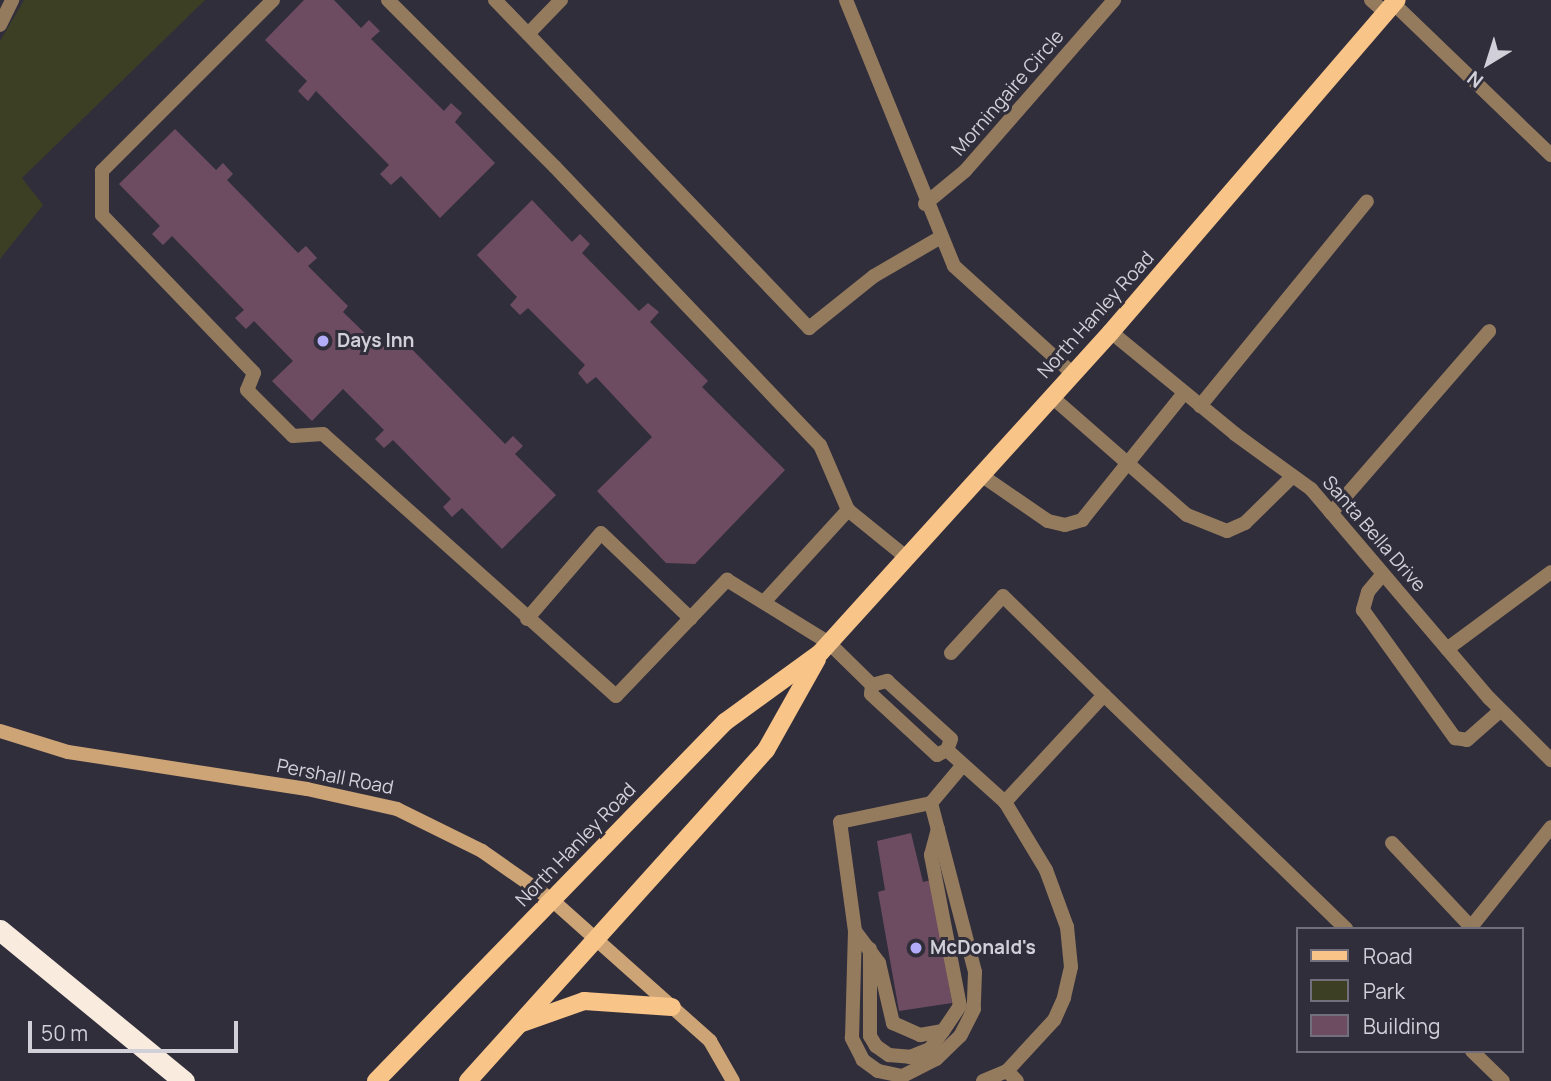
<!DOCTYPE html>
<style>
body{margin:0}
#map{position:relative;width:1551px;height:1081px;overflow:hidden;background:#312e3c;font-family:Manrope,sans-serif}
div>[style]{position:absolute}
.green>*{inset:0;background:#3c3f23}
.building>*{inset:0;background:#6d4c62}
.lane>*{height:14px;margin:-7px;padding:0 7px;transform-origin:7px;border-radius:7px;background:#947b5e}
.street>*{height:14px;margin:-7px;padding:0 7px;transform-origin:7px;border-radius:7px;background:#947b5e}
.secondary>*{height:14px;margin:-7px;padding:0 7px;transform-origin:7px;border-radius:7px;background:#cda476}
.primary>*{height:18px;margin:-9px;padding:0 9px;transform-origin:9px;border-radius:9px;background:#f9c488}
.highway>*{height:21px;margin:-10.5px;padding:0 10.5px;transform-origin:10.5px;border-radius:10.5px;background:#f9ecdf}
.dots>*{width:19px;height:19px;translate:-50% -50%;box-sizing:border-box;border:4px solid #312e3c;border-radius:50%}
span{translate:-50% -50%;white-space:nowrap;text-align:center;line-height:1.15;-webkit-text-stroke:6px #312e3c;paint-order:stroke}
.street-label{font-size:19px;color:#d1d0d9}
.poi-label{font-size:19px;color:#d1d0d9;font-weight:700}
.left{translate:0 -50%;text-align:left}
.legend{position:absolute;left:1296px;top:927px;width:228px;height:126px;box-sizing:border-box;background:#312e3c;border:2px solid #716f7b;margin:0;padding:9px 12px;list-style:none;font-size:21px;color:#d1d0d9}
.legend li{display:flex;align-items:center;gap:14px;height:35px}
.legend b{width:35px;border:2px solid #716f7b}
.north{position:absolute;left:1453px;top:28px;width:70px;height:70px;-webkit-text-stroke:5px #312e3c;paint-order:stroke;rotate:218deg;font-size:19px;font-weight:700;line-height:28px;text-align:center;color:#d1d0d9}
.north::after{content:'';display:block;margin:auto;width:24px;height:32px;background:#d1d0d9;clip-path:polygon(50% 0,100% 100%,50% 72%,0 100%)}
.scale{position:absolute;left:28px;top:1021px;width:210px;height:32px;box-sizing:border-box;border:4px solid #d1d0d9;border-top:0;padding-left:9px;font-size:21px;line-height:24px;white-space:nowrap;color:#d1d0d9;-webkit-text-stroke:5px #312e3c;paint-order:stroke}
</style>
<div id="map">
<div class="green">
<i style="clip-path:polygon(24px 0,205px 0,22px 178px,43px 205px,0 259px,0 41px)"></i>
</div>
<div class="building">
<i style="clip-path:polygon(304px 0,334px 0,361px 28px,369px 20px,380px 31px,371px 39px,444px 111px,451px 103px,462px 113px,455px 122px,495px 163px,440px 218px,401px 176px,391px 185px,380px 174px,389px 165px,316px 91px,308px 101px,298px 91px,307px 81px,265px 40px)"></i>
<i style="clip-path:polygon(175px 129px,216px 170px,223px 163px,233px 174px,227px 180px,298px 253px,306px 246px,317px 258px,308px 266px,348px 306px,343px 312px,381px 349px,396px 333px,505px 444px,513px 436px,523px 446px,515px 454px,556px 495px,502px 549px,462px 508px,452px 517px,443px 507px,451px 499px,393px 440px,384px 448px,375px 439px,384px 430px,343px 389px,312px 421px,272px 381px,293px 361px,254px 321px,246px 329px,235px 318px,244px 310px,172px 236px,163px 245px,152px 234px,160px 226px,119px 184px)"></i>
<i style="clip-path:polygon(532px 200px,572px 242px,580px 234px,590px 244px,582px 253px,639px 311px,648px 303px,659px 312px,650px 322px,708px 381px,702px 387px,785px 470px,695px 564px,666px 563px,597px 491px,652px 437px,596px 377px,587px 384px,578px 373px,585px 365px,528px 308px,520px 315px,510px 305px,517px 297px,477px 255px)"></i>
<i style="clip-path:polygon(911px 833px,923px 882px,932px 880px,952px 1003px,899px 1011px,878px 892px,885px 890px,877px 841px)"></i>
</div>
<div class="lane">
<i style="left:273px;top:0;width:242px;rotate:135deg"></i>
<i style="left:102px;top:171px;width:44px;rotate:90deg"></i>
<i style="left:102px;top:215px;width:219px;rotate:46.1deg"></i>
<i style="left:254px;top:373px;width:18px;rotate:112deg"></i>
<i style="left:247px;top:390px;width:65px;rotate:45deg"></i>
<i style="left:293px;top:436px;width:30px;rotate:-4deg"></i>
<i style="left:323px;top:434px;width:393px;rotate:41.8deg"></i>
<i style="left:616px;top:696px;width:161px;rotate:-46.3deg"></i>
<i style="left:727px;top:580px;width:120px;rotate:31.7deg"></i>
<i style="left:829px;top:643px;width:60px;rotate:44.3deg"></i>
<i style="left:872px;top:685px;width:9px;rotate:96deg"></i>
<i style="left:871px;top:694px;width:90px;rotate:42.7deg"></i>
<i style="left:937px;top:755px;width:11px;rotate:-27deg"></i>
<i style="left:388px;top:0;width:236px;rotate:45deg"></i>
<i style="left:555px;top:167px;width:384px;rotate:46.4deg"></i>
<i style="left:820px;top:445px;width:71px;rotate:66.7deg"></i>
<i style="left:848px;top:510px;width:75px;rotate:39deg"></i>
<i style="left:495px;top:0;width:47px;rotate:45.9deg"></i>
<i style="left:561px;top:0;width:47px;rotate:134.1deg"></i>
<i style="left:528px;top:34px;width:407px;rotate:46.3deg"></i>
<i style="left:809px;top:328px;width:83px;rotate:-38.7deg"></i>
<i style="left:874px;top:276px;width:78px;rotate:-30.2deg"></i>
<i style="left:1394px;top:4px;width:218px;rotate:43.9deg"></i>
<i style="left:0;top:25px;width:28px;rotate:-64deg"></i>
<i style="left:1052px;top:397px;width:179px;rotate:41.2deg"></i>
<i style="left:1187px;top:515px;width:43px;rotate:21.8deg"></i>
<i style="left:1227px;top:531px;width:20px;rotate:-24deg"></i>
<i style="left:1245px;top:523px;width:67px;rotate:-44.4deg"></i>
<i style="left:1200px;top:406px;width:264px;rotate:-50.8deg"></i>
<i style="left:981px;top:475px;width:81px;rotate:34.5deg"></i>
<i style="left:1048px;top:521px;width:17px;rotate:13deg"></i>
<i style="left:1065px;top:525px;width:18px;rotate:-16deg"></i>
<i style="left:1082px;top:520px;width:163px;rotate:-51.2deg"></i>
<i style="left:1331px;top:513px;width:241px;rotate:-49deg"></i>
<i style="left:1383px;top:574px;width:23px;rotate:130deg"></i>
<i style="left:1368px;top:592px;width:19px;rotate:106deg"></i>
<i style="left:1363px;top:610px;width:158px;rotate:54.3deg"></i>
<i style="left:1455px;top:738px;width:12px;rotate:9deg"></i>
<i style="left:1467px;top:740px;width:45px;rotate:-41.4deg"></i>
<i style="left:764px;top:602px;width:125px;rotate:-47.6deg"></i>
<i style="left:527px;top:619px;width:113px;rotate:-49.3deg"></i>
<i style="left:601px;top:533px;width:124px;rotate:43.7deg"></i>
<i style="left:951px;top:653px;width:77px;rotate:-47.6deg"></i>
<i style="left:1003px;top:596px;width:141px;rotate:44.4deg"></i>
<i style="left:1104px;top:695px;width:146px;rotate:132.8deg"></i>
<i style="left:872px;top:685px;width:16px;rotate:-15deg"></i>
<i style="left:887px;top:681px;width:86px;rotate:42.2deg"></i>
<i style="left:951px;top:739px;width:12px;rotate:110deg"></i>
<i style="left:1104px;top:695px;width:337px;rotate:44deg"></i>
<i style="left:947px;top:750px;width:78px;rotate:41.9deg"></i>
<i style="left:1005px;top:802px;width:79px;rotate:58.9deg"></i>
<i style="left:1046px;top:870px;width:61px;rotate:69.8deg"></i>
<i style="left:1067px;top:927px;width:40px;rotate:84.3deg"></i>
<i style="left:1071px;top:967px;width:32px;rotate:103deg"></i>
<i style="left:1064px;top:998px;width:24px;rotate:114deg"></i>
<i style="left:1054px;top:1020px;width:69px;rotate:132.7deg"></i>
<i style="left:931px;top:803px;width:175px;rotate:75.4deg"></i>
<i style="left:975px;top:972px;width:37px;rotate:92deg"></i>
<i style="left:974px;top:1009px;width:30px;rotate:117deg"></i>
<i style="left:960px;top:1036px;width:33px;rotate:136deg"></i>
<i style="left:936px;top:1059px;width:38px;rotate:153deg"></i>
<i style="left:902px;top:1076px;width:25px;rotate:-168deg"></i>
<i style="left:878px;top:1071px;width:19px;rotate:-144deg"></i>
<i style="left:863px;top:1060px;width:25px;rotate:-117deg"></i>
<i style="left:852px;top:1038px;width:107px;rotate:-88.4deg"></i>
<i style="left:855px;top:931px;width:110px;rotate:-97.8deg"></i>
<i style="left:840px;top:822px;width:93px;rotate:-11.8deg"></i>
<i style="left:931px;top:803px;width:48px;rotate:-50deg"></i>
<i style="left:1392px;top:843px;width:115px;rotate:46.8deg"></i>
<i style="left:1471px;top:927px;width:128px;rotate:-51.3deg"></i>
<i style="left:855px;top:931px;width:40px;rotate:53deg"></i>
<i style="left:879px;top:963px;width:62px;rotate:76.9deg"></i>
<i style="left:893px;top:1023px;width:30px;rotate:24deg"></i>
<i style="left:920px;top:1035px;width:23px;rotate:-10deg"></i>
<i style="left:943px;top:1031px;width:30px;rotate:-56deg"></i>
<i style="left:960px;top:1006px;width:154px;rotate:-100.9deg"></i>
<i style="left:931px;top:855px;width:27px;rotate:-75deg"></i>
<i style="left:870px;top:949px;width:87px;rotate:90deg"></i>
<i style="left:870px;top:1036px;width:12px;rotate:59deg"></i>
<i style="left:876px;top:1046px;width:16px;rotate:35deg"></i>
<i style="left:889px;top:1055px;width:21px;rotate:5deg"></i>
<i style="left:910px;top:1057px;width:22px;rotate:-22deg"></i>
<i style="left:930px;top:1049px;width:22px;rotate:-54deg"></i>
<i style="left:1472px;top:1051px;width:43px;rotate:44.1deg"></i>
<i style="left:983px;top:1081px;width:26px;rotate:-23deg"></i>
<i style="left:1007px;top:1071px;width:14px;rotate:45deg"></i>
</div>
<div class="street">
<i style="left:846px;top:0;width:287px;rotate:67.9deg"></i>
<i style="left:954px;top:266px;width:161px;rotate:42.2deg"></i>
<i style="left:1371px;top:0;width:20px;rotate:41deg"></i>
<i style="left:925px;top:204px;width:52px;rotate:-39.5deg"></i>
<i style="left:965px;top:171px;width:227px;rotate:-48.9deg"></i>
<i style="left:1111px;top:332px;width:161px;rotate:39.4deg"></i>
<i style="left:1235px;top:434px;width:94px;rotate:35.9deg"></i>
<i style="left:1311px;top:489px;width:275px;rotate:49.6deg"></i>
<i style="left:1489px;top:698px;width:88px;rotate:45deg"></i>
<i style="left:1447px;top:649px;width:129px;rotate:-36.5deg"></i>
</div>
<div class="secondary">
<i style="left:0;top:731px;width:71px;rotate:17.2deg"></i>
<i style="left:68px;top:752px;width:242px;rotate:8.8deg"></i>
<i style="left:307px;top:789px;width:92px;rotate:12.5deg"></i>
<i style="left:397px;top:809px;width:95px;rotate:26.3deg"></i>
<i style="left:482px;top:851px;width:85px;rotate:35deg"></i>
<i style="left:552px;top:900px;width:212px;rotate:41.7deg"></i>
<i style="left:710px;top:1041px;width:46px;rotate:60.1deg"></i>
</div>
<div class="primary">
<i style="left:522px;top:1023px;width:66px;rotate:-19.5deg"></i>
<i style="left:584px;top:1001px;width:88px;rotate:3.9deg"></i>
<i style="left:376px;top:1081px;width:501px;rotate:-45.81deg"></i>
<i style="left:725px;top:722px;width:117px;rotate:-36deg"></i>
<i style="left:820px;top:653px;width:433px;rotate:-47.8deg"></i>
<i style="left:1111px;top:332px;width:438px;rotate:-49.3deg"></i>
<i style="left:468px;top:1081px;width:445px;rotate:-48deg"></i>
<i style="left:766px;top:750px;width:104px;rotate:-60.7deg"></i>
</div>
<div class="highway">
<i style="left:0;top:930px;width:238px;rotate:39.4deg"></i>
</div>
<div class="dots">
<i style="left:323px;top:341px;background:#b3adf9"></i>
<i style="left:916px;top:948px;background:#b3adf9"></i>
</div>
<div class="street-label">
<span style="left:1008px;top:93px;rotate:-49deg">Morningaire Circle</span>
<span style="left:1096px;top:315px;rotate:-48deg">North Hanley Road</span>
<span style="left:1374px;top:534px;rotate:49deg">Santa Bella Drive</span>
<span style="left:335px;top:777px;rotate:11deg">Pershall Road</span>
<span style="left:576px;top:845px;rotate:-46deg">North Hanley Road</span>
</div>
<div class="poi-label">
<span class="left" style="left:337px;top:341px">Days Inn</span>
<span class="left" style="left:930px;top:948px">McDonald's</span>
</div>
<ul class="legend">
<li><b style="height:9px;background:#f9c488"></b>Road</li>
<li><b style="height:19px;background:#3c3f23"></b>Park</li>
<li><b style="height:19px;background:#6d4c62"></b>Building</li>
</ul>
<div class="north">N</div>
<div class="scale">50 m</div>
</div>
